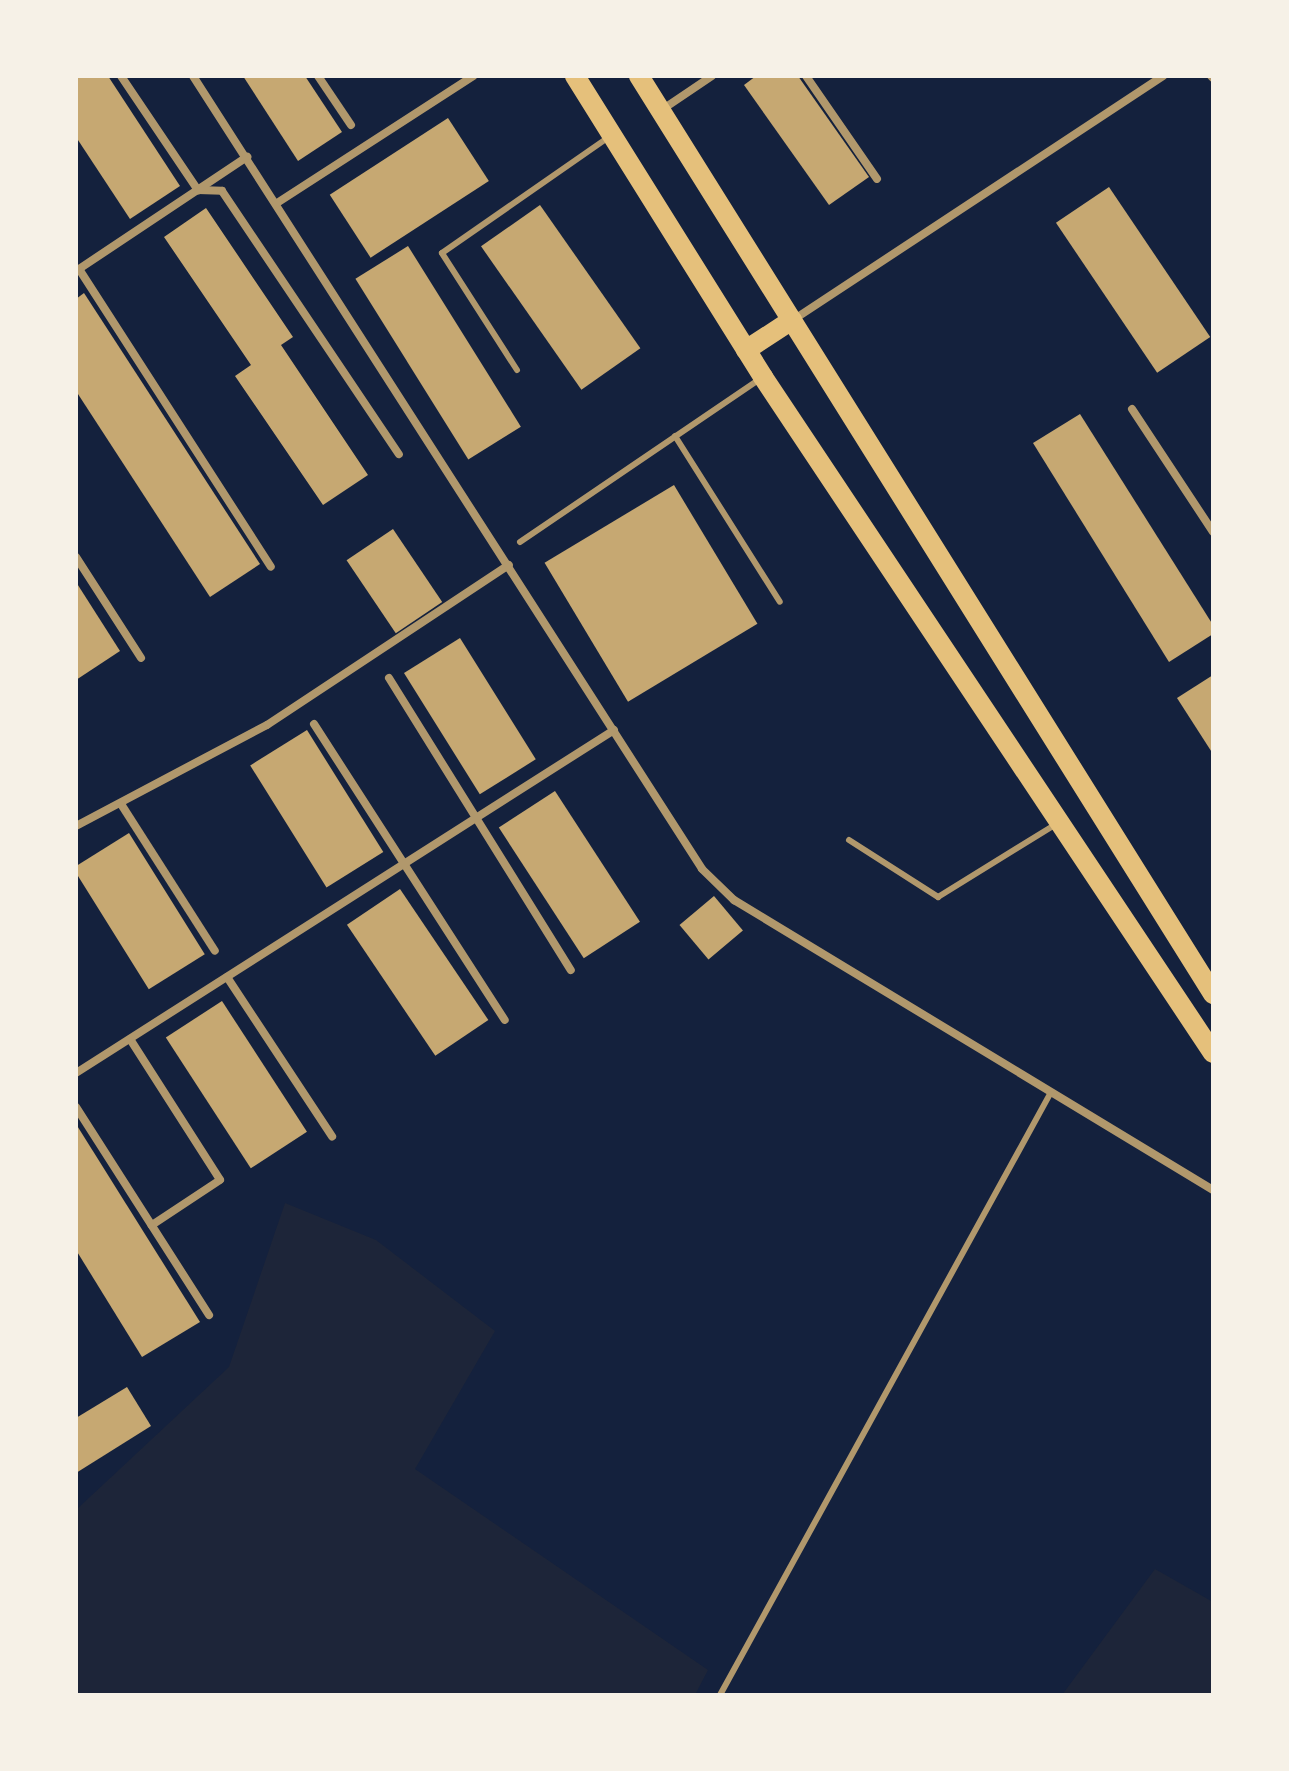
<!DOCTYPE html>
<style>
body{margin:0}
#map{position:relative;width:1289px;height:1771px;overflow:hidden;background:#14213d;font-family:Montserrat,sans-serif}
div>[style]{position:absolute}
.green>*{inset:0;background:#1d2539}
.building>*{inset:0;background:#c6a872;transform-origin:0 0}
.service>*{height:6px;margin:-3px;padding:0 3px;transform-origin:3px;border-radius:3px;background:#b1986c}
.minor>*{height:8px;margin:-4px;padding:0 4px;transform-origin:4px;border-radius:4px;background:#b1986c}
.primary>*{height:20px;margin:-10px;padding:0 10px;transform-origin:10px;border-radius:10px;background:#e5c07b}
span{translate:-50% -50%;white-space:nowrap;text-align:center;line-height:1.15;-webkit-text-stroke:8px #f6f1e7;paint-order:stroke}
.frame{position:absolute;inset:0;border:78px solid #f6f1e7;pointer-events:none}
</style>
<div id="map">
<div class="green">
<i style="clip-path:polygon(285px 1203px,376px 1240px,495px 1331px,415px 1469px,708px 1670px,695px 1695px,76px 1695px,76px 1510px,229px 1367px)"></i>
<i style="clip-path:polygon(1155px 1569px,1213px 1602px,1213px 1695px,1062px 1695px)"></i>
</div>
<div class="building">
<i style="clip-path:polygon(76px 76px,108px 76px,180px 186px,130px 219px,76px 137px)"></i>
<i style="clip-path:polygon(243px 76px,305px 76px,342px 132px,298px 161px)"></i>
<i style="clip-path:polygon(756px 76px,798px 76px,869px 177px,829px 205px,744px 85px)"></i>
<i style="left:448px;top:118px;width:75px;height:141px;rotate:57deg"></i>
<i style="left:1109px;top:187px;width:181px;height:64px;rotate:56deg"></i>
<i style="left:540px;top:205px;width:175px;height:72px;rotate:55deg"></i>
<i style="clip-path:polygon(206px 208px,293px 337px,281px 345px,368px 475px,323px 505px,235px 376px,251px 365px,164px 237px)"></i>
<i style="left:408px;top:246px;width:213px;height:62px;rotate:58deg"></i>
<i style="clip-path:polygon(84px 293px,260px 564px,210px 597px,76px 391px,76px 299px)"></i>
<i style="clip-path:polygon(1080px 414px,1213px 625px,1213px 634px,1169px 662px,1033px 443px)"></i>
<i style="left:674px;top:485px;width:162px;height:151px;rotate:59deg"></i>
<i style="left:393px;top:529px;width:88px;height:56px;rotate:56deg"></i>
<i style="clip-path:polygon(76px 582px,120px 651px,76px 680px)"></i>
<i style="left:460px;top:638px;width:143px;height:66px;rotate:58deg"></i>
<i style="clip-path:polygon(1213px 675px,1213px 754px,1177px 698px)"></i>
<i style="left:307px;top:730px;width:144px;height:67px;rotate:58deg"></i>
<i style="left:555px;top:791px;width:156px;height:67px;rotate:57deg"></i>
<i style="left:129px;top:833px;width:143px;height:66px;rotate:58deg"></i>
<i style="left:400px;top:889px;width:158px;height:64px;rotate:56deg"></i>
<i style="left:714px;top:896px;width:45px;height:45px;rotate:50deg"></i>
<i style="left:222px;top:1001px;width:156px;height:67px;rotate:57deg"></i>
<i style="clip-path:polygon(76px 1124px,200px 1322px,142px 1357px,76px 1250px)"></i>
<i style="clip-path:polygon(127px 1387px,151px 1426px,76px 1473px,76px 1418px)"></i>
</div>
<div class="service">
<i style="left:517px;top:370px;width:139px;rotate:-122.7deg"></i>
<i style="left:442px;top:253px;width:203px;rotate:-34.8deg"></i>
<i style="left:675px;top:436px;width:196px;rotate:57.7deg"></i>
<i style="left:520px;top:542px;width:290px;rotate:-34.2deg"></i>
<i style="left:849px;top:840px;width:106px;rotate:32.6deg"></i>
<i style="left:938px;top:897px;width:139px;rotate:-31.7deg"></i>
<i style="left:720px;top:1695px;width:686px;rotate:-61.23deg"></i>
</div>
<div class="minor">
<i style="left:121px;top:76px;width:138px;rotate:56deg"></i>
<i style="left:198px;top:190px;width:24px;rotate:2deg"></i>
<i style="left:222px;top:191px;width:317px;rotate:56.1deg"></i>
<i style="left:193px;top:76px;width:942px;rotate:57.3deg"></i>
<i style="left:702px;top:869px;width:45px;rotate:44.1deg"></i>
<i style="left:734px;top:900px;width:560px;rotate:31.19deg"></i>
<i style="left:318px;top:76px;width:59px;rotate:56deg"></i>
<i style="left:806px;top:76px;width:125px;rotate:55.4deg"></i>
<i style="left:1211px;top:76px;width:3px;rotate:45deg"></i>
<i style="left:663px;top:109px;width:59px;rotate:-34deg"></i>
<i style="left:277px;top:203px;width:234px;rotate:-32.9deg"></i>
<i style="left:79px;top:269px;width:354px;rotate:57.2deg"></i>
<i style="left:76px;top:271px;width:206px;rotate:-33.7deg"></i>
<i style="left:793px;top:320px;width:443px;rotate:-33.4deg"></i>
<i style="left:1132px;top:409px;width:147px;rotate:56.6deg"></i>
<i style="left:76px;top:557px;width:120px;rotate:57.2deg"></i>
<i style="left:389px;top:678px;width:344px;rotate:58.1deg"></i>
<i style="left:314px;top:724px;width:352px;rotate:57.2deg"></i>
<i style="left:121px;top:804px;width:174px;rotate:57.4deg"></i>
<i style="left:76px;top:826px;width:216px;rotate:-27.9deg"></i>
<i style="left:267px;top:725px;width:290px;rotate:-33.5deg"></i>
<i style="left:227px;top:977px;width:191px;rotate:56.6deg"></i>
<i style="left:130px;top:1039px;width:167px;rotate:57.4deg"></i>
<i style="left:220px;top:1180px;width:82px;rotate:146.5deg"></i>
<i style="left:76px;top:1073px;width:638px;rotate:-32.52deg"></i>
<i style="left:76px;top:1107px;width:247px;rotate:57.4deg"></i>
</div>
<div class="primary">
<i style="left:575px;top:76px;width:355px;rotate:58deg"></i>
<i style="left:763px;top:377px;width:812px;rotate:56.35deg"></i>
<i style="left:639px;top:76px;width:1083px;rotate:57.98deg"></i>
<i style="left:746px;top:350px;width:55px;rotate:-33.1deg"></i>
</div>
<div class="frame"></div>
</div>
